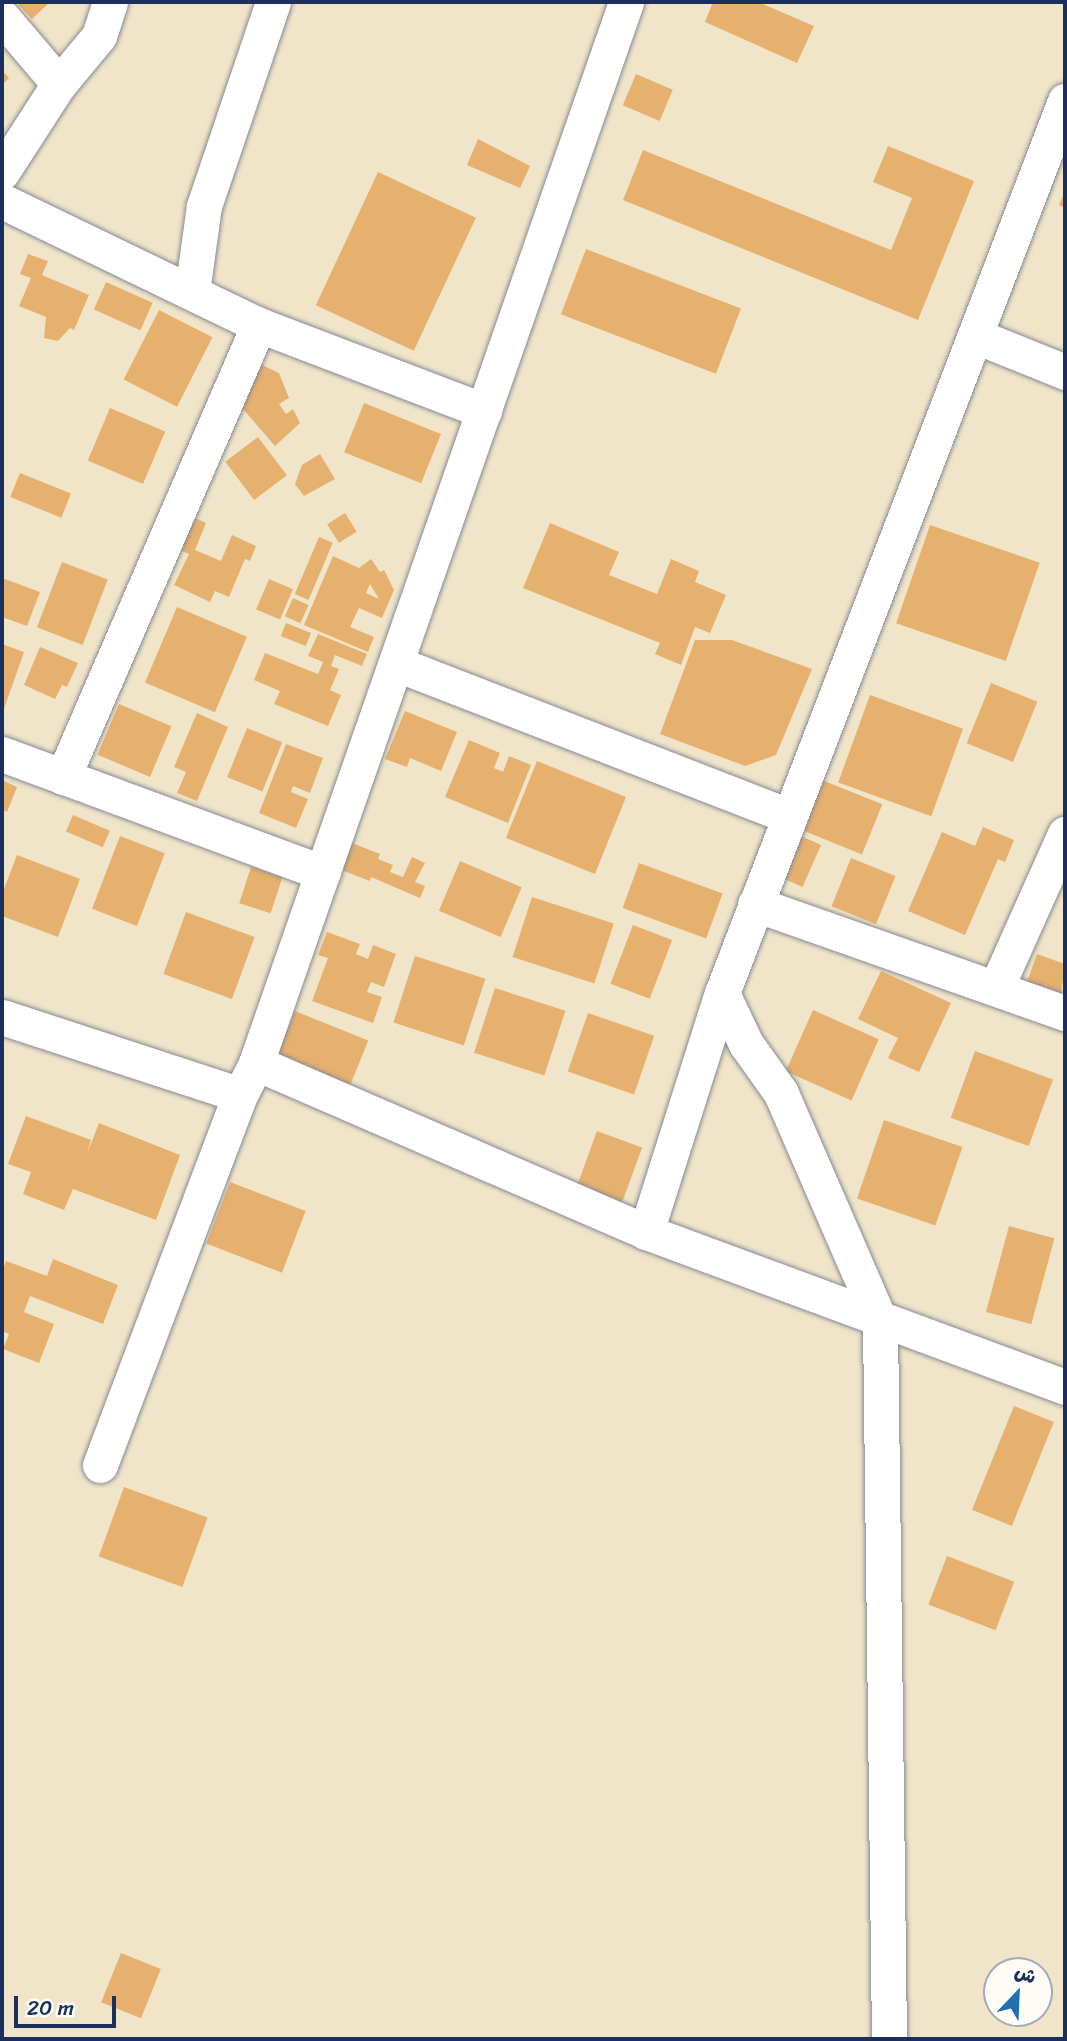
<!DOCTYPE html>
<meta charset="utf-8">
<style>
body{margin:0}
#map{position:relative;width:1067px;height:2041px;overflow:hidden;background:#f0e5c9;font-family:Sriracha,"Playpen Sans Arabic",sans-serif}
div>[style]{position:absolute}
.building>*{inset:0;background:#e6b16e;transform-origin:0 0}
.roads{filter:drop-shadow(0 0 2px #868a94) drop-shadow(0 0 2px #868a94)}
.street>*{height:35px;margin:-17.5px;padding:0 17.5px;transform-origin:17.5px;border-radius:17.5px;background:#fff}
span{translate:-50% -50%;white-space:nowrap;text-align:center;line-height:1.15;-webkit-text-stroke:5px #fdfcf7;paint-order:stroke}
.frame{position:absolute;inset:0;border:4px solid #1b2f5e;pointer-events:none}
.north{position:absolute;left:983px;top:1957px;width:70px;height:70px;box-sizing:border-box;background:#fdfcf7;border:2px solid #a3aaba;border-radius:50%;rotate:23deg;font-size:19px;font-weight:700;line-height:28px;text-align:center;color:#1b2f5e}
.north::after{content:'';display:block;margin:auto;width:24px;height:32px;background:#1f6fb2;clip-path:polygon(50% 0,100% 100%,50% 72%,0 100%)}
.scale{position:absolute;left:14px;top:1996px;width:102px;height:32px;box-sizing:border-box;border:4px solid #1b2f5e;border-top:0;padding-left:9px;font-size:21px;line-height:24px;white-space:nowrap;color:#1b2f5e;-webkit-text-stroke:5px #fdfcf7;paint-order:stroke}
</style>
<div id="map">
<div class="building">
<i style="clip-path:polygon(16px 2px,50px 2px,32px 19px)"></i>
<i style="clip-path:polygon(713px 2px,758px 2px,814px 26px,797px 63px,705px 22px)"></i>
<i style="clip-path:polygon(2px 70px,9px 78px,2px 85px)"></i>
<i style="left:636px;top:74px;width:40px;height:34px;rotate:23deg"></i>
<i style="clip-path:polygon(478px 139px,530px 166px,520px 188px,467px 165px)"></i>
<i style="clip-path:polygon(888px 146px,974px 181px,918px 320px,623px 200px,643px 150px,891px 250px,912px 198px,873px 182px)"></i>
<i style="left:378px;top:172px;width:108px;height:147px;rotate:25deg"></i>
<i style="clip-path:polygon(1065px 191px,1065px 208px,1059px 205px)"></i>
<i style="left:586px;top:249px;width:166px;height:70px;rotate:21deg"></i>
<i style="clip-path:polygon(28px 254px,48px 261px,42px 275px,89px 295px,74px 330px,70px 328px,58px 341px,44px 338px,46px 317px,19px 306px,31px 278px,20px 274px)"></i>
<i style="left:106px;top:282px;width:51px;height:30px;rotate:24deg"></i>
<i style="left:159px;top:310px;width:60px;height:78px;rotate:27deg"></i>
<i style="clip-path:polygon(256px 362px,279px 373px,289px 398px,279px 404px,286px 414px,293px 409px,300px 423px,275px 446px,242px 408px)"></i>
<i style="left:364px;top:403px;width:83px;height:53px;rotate:22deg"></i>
<i style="left:110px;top:408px;width:60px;height:57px;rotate:23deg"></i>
<i style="left:258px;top:437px;width:48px;height:41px;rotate:53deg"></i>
<i style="clip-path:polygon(320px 454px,335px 479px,304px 496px,295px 484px,302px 465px)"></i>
<i style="left:20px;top:473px;width:55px;height:26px;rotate:22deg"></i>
<i style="left:345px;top:513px;width:22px;height:21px;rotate:58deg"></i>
<i style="clip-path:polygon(191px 516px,206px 523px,195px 550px,221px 561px,232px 535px,256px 546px,250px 561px,245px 559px,229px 597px,215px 591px,210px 602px,174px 585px,189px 554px,177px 549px)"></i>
<i style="clip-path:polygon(550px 523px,619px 552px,609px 575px,657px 594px,671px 559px,699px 571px,695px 582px,726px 595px,710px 633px,695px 627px,681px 665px,655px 654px,660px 643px,523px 588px)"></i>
<i style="left:930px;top:525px;width:116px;height:104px;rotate:19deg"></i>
<i style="left:319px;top:537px;width:15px;height:62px;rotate:23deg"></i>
<i style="clip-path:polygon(evenodd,333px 556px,359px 568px,371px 559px,380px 572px,384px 570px,394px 590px,382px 618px,359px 608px,350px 627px,374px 637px,368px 652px,304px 625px,333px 556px,370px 584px,379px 599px,366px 593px,370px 584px)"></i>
<i style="left:62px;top:562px;width:49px;height:70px;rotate:21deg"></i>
<i style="clip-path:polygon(2px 578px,40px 592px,27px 626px,2px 617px)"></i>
<i style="left:269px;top:579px;width:26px;height:33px;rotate:23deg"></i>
<i style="left:293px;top:598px;width:17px;height:20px;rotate:24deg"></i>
<i style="left:177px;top:607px;width:76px;height:82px;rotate:23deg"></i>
<i style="left:286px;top:623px;width:27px;height:14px;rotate:22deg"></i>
<i style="clip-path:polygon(318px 634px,367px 654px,362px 666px,335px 655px,331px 666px,339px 669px,330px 690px,341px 695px,328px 726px,274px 704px,280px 691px,254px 680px,265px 653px,318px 674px,323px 662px,308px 656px)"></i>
<i style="clip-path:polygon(695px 640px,732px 640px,812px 669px,776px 755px,745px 766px,660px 734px)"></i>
<i style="clip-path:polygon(2px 644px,24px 652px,4px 709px,2px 708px)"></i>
<i style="clip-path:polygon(40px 647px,78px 663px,67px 687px,62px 685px,55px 699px,24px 685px)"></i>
<i style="left:991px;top:683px;width:50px;height:65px;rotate:22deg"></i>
<i style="left:870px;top:695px;width:99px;height:93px;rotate:20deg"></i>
<i style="left:119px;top:704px;width:57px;height:55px;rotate:23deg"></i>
<i style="clip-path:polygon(405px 711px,457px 732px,441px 771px,410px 758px,407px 767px,385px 759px)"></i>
<i style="clip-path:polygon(197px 713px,228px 727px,197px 801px,177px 793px,186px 772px,174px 767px)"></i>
<i style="left:247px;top:728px;width:38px;height:53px;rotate:22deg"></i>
<i style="clip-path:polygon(469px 740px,500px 753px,494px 768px,503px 772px,509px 756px,531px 765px,508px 823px,445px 797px)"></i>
<i style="clip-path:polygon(286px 744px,323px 758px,310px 793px,293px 786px,291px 792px,308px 799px,296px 828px,259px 813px)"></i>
<i style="left:537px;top:761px;width:96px;height:83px;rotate:22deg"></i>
<i style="clip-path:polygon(2px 780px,17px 787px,7px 812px,2px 809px)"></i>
<i style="left:822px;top:780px;width:65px;height:54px;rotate:22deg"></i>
<i style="left:73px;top:815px;width:40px;height:18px;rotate:23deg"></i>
<i style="clip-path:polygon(983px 827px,1014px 840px,1005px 862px,998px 859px,965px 935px,908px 911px,942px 832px,975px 846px)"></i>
<i style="left:120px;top:836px;width:48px;height:78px;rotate:21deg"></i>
<i style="left:801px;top:836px;width:22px;height:46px;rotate:24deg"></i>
<i style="clip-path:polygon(352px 843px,380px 854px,378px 859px,393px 865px,390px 872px,403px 877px,412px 857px,425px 863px,415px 882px,425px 886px,420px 898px,371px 877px,370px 881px,341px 870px)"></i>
<i style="clip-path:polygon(17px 855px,80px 879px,58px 937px,2px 916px,2px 894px)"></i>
<i style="left:851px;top:858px;width:48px;height:52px;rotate:22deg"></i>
<i style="left:460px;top:861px;width:67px;height:54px;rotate:23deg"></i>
<i style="left:639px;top:863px;width:89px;height:48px;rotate:20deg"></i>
<i style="left:251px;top:867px;width:33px;height:38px;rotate:18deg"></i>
<i style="left:532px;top:897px;width:86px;height:63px;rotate:18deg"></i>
<i style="left:186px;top:912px;width:73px;height:66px;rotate:20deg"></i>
<i style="left:633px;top:925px;width:42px;height:63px;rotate:21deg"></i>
<i style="clip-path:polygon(327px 932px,360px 944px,356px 954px,368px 959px,373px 945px,396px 954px,384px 987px,371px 982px,367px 992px,382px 997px,373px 1023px,312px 1001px,328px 958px,318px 955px)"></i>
<i style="clip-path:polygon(1037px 954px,1065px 964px,1061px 994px,1027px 982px)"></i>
<i style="left:415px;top:956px;width:74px;height:70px;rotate:18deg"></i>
<i style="clip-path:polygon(881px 971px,951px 1003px,919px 1072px,888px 1058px,898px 1038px,858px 1019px)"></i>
<i style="left:495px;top:988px;width:74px;height:68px;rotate:18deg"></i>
<i style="left:813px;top:1010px;width:72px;height:67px;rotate:24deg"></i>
<i style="left:295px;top:1011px;width:79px;height:77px;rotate:22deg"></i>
<i style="left:588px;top:1013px;width:70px;height:62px;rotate:19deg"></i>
<i style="left:975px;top:1051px;width:83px;height:71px;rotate:20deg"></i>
<i style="clip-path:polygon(26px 1116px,91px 1140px,87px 1154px,99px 1123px,180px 1155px,156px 1220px,73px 1189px,64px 1210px,23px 1194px,31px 1172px,8px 1164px)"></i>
<i style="left:884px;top:1120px;width:83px;height:83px;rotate:19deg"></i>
<i style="left:597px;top:1131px;width:48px;height:61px;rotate:20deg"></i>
<i style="left:230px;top:1182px;width:81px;height:66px;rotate:21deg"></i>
<i style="left:1009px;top:1226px;width:47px;height:89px;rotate:15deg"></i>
<i style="clip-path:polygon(53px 1259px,118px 1285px,103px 1324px,30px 1296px,24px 1312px,54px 1324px,39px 1363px,3px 1349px,9px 1334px,2px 1331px,2px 1272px,6px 1261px,47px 1276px)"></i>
<i style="left:1014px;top:1406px;width:43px;height:112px;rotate:22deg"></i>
<i style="left:124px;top:1487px;width:89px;height:74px;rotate:20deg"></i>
<i style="left:947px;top:1556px;width:72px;height:52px;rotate:21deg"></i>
<i style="left:121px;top:1953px;width:43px;height:53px;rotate:22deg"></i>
</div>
<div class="roads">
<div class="street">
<i style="left:2px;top:17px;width:88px;rotate:49.6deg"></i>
<i style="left:2px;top:172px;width:105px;rotate:-57.1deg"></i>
<i style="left:59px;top:84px;width:62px;rotate:-50.2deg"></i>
<i style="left:99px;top:36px;width:36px;rotate:-72deg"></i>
<i style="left:2px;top:201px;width:285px;rotate:25.8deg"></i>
<i style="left:259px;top:325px;width:241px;rotate:20.9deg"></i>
<i style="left:192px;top:292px;width:87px;rotate:-82.1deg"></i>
<i style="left:204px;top:206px;width:215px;rotate:-71.3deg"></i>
<i style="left:976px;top:336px;width:96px;rotate:22deg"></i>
<i style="left:397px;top:664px;width:420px;rotate:21.2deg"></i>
<i style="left:2px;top:754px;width:342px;rotate:20.3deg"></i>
<i style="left:63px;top:777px;width:493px;rotate:-66.6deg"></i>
<i style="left:755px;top:904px;width:329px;rotate:19.4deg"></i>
<i style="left:996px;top:988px;width:169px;rotate:-65.9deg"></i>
<i style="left:2px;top:1017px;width:250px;rotate:18.1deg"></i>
<i style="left:240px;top:1095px;width:36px;rotate:-63deg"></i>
<i style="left:256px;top:1063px;width:425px;rotate:23.4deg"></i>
<i style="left:646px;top:1232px;width:447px;rotate:20.3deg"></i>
<i style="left:256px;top:1063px;width:1124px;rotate:-70.77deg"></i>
<i style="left:646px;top:1232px;width:251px;rotate:-72.4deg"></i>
<i style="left:100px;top:1465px;width:396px;rotate:-69.3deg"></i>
<i style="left:889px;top:2039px;width:718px;rotate:-90.72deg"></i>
<i style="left:880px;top:1321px;width:249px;rotate:-113.5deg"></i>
<i style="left:781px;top:1093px;width:60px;rotate:-125.5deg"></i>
<i style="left:746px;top:1044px;width:56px;rotate:-115.2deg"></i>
<i style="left:722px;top:993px;width:956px;rotate:-68.97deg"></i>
</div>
</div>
<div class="frame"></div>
<div class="north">ش</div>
<div class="scale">20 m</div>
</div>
